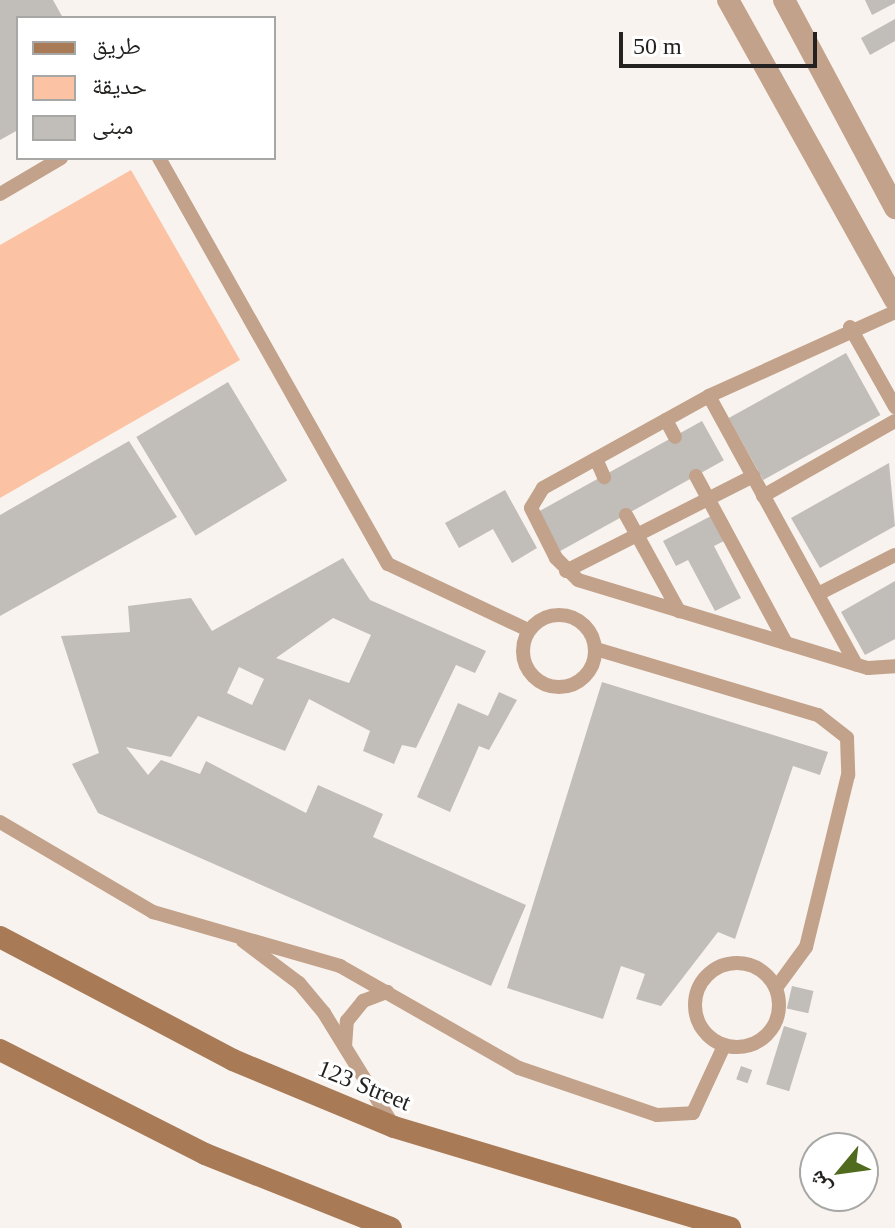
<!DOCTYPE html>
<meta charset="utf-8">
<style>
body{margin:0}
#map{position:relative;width:895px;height:1228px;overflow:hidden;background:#f9f3ef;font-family:"Times New Roman","Noto Naskh Arabic",serif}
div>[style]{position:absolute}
.green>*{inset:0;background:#fbc3a3}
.building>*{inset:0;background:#c1bdb8;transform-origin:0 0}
.service>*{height:14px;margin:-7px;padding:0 7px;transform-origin:7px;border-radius:7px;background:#c2a28a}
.service>.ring{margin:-7px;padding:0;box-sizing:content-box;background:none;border:14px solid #c2a28a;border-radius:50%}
.minor>*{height:22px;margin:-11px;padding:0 11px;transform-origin:11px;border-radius:11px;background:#c2a28a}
.secondary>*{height:22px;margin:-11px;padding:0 11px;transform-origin:11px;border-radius:11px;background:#a87a56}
span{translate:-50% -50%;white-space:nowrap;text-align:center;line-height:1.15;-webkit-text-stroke:6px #fff;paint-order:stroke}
.street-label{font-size:24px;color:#242221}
.legend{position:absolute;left:16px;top:16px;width:260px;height:144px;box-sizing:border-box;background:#fff;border:2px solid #a7a7a6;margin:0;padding:10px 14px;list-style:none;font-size:24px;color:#242221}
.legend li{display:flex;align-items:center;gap:16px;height:40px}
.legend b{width:40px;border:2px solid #a7a7a6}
.north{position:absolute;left:799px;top:1132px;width:80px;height:80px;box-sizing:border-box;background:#fff;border:2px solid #a7a7a6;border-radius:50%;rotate:241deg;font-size:22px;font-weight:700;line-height:32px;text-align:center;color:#242221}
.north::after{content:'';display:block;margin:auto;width:28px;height:36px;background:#516b1e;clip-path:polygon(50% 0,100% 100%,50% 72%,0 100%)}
.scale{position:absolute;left:619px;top:32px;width:198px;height:36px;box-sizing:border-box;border:4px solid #242221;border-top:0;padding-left:10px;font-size:24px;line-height:28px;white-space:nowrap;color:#242221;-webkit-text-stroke:6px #fff;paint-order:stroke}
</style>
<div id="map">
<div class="green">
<i style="clip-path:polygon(131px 170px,240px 360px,0 498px,0 245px)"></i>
</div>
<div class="building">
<i style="clip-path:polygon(0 0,53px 0,63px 18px,18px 18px,18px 130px,0 140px)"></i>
<i style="clip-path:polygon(865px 0,895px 0,895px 3px,872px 15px)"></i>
<i style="clip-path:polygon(895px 19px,895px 41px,870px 55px,861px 38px)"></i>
<i style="left:846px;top:353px;width:71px;height:134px;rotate:61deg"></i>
<i style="left:228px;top:382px;width:115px;height:107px;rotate:59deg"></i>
<i style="left:702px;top:421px;width:45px;height:188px;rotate:61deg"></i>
<i style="clip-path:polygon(129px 441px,177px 517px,0 616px,0 515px)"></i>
<i style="clip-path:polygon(889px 463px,895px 526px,820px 568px,791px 518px)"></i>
<i style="clip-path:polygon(505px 490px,537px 548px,512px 563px,493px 529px,459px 548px,445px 523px)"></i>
<i style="clip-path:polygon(711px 516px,724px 541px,714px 546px,741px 598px,715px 611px,688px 560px,676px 566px,663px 541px)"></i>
<i style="clip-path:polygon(evenodd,343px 558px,370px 600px,486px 651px,475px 673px,456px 665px,416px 748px,402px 745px,394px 764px,363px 751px,370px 731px,309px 699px,285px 751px,198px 716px,171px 757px,126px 747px,148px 775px,161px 760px,200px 774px,206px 761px,306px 813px,318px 785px,383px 814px,373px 837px,526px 905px,491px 986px,98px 813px,72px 764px,99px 753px,61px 636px,130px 632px,128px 606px,191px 598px,212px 631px,343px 558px,333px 618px,371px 635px,349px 683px,276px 658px,333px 618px,343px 558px,239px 667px,264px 679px,252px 705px,227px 693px,239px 667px)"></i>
<i style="clip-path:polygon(895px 581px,895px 639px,865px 655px,841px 612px)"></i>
<i style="clip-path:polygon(602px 682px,828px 752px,820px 775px,793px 766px,735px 939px,718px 932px,661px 1006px,636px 999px,645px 974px,621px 966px,603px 1019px,507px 988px)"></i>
<i style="clip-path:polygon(499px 692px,517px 700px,489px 750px,479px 746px,450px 812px,417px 797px,458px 703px,488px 716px)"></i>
<i style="left:792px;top:986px;width:22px;height:23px;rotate:13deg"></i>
<i style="left:784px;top:1026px;width:24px;height:61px;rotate:17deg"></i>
<i style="left:741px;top:1066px;width:12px;height:14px;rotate:20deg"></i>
</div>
<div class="service">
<i style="left:159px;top:158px;width:466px;rotate:60.6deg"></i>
<i style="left:388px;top:564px;width:155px;rotate:25.2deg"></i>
<i style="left:0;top:194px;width:71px;rotate:-30.5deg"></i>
<i style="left:895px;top:312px;width:204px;rotate:155.7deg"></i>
<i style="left:709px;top:396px;width:190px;rotate:151deg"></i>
<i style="left:543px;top:488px;width:23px;rotate:121deg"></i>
<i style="left:531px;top:508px;width:56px;rotate:63.4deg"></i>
<i style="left:556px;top:558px;width:31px;rotate:45deg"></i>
<i style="left:578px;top:580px;width:303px;rotate:16.9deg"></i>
<i style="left:868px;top:668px;width:27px;rotate:-4deg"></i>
<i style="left:850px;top:327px;width:92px;rotate:60.6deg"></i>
<i style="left:709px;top:396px;width:306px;rotate:61.3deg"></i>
<i style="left:666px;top:420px;width:19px;rotate:62deg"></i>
<i style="left:596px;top:459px;width:20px;rotate:66deg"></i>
<i style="left:696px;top:476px;width:190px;rotate:61.7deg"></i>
<i style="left:763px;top:496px;width:152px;rotate:-29.6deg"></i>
<i style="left:626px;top:515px;width:110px;rotate:61.1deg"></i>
<i style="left:566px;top:571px;width:210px;rotate:-26.9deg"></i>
<i style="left:818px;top:594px;width:86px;rotate:-26.9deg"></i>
<i class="ring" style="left:523px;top:615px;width:58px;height:58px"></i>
<i style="left:596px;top:649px;width:232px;rotate:16.6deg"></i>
<i style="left:818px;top:715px;width:37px;rotate:38deg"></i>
<i style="left:847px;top:738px;width:37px;rotate:88deg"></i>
<i style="left:848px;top:775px;width:177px;rotate:103.7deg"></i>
<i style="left:806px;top:947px;width:51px;rotate:126.2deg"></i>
<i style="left:0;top:822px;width:178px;rotate:30.5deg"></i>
<i style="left:153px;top:912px;width:195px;rotate:16.1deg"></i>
<i style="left:340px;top:966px;width:206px;rotate:29.7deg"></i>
<i style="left:519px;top:1068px;width:146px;rotate:18.8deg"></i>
<i style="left:657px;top:1115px;width:36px;rotate:-3deg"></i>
<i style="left:693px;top:1113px;width:74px;rotate:-65.2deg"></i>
<i style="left:243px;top:941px;width:70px;rotate:36.9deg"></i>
<i style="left:299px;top:983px;width:39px;rotate:50deg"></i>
<i style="left:324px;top:1013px;width:134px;rotate:58.4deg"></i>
<i class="ring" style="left:695px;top:963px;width:70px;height:70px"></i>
<i style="left:345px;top:1047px;width:26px;rotate:-86deg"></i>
<i style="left:347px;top:1021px;width:26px;rotate:-51deg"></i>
<i style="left:363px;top:1001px;width:26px;rotate:-21deg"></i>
</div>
<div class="minor">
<i style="left:728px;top:0;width:343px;rotate:60.9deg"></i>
<i style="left:784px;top:0;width:236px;rotate:61.9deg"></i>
</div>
<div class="secondary">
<i style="left:0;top:937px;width:263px;rotate:27.8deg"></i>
<i style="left:233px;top:1060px;width:174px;rotate:22.6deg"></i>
<i style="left:394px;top:1127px;width:351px;rotate:16.7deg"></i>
<i style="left:0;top:1050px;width:230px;rotate:26.9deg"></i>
<i style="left:205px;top:1154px;width:200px;rotate:21.7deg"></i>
</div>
<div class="street-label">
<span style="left:364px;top:1086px;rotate:22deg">123 Street</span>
</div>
<ul class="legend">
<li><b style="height:10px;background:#a87a56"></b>طريق</li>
<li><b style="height:22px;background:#fbc3a3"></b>حديقة</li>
<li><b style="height:22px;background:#c1bdb8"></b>مبنى</li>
</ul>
<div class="north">ش</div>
<div class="scale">50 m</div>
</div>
